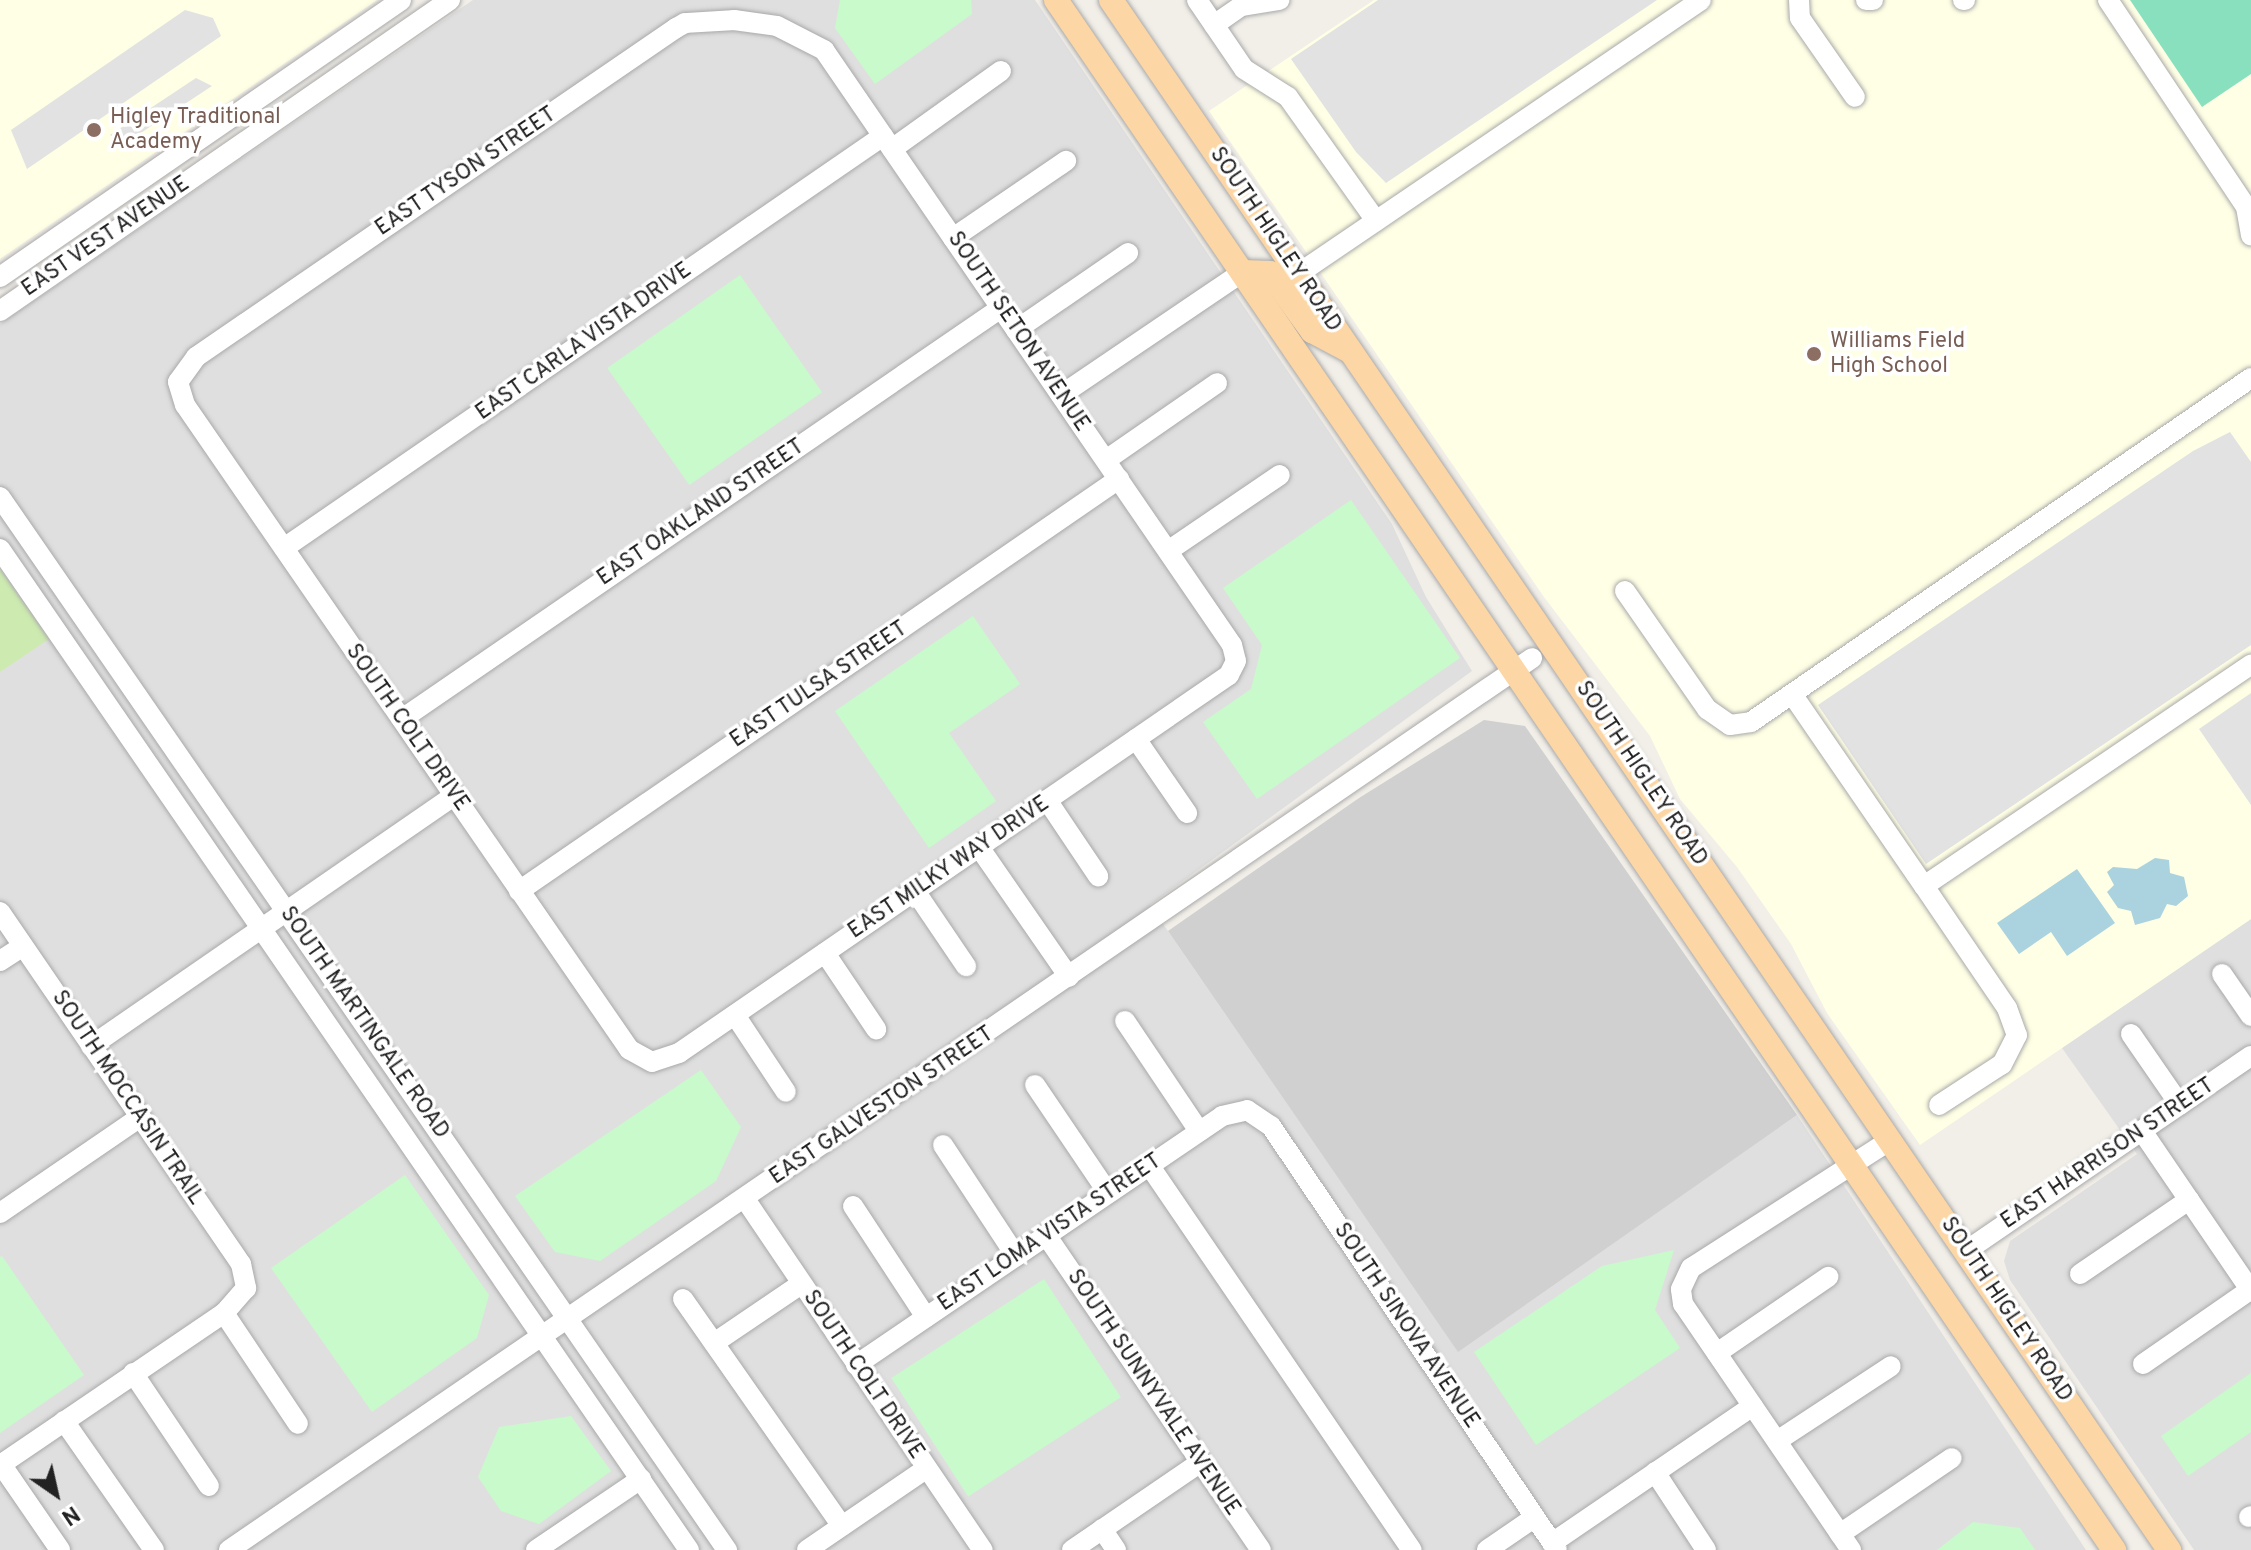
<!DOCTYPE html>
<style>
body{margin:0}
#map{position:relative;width:2251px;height:1550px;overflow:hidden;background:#f2efe9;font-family:Overpass,sans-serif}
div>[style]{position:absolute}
.residential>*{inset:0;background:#e0dfdf}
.education>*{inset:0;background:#ffffe5}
.religious>*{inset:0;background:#d0d0d0}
.grass>*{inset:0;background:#cdebb0}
.park>*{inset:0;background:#c8facc;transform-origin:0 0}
.pitch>*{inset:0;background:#88e0be}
.parking>*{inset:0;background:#e2e2e2}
.water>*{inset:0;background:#aad3df}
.roads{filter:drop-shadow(0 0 2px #a9a9a9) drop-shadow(0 0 2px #a9a9a9)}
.minor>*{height:20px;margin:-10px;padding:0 10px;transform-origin:10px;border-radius:10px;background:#fff}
.major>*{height:24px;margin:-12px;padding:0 12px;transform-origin:12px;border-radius:12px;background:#fcd6a4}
.dots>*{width:22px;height:22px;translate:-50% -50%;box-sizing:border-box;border:4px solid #fff;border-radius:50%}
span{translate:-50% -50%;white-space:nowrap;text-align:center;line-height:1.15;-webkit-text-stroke:7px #fff;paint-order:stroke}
.education-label{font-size:22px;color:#785e54}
.left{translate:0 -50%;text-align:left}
.street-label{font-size:22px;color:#222}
.north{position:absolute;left:16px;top:1454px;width:80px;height:80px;-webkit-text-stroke:6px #fff;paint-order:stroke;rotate:146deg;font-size:22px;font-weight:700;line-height:32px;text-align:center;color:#222}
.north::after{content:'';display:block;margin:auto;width:28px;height:36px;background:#222;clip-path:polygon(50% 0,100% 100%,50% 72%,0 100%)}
</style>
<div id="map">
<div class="residential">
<i style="clip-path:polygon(473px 0,1035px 0,1392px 524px,1426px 597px,1472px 671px,1150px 905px,1458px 1351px,1797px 1115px,2086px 1550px,0 1550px,0 324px)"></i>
<i style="clip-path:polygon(2251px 919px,2251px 1550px,2194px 1550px,2010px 1280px,2004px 1261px,2010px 1241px,2137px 1154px,2062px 1048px)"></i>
</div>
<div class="education">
<i style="clip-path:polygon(0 0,377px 0,0 259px)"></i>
<i style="clip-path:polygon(1374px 0,2251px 0,2251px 919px,1920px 1145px,1827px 1013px,1791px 944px,1737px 867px,1680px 799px,1650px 736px,1544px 597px,1209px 111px)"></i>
</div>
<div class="religious">
<i style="clip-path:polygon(1484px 720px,1525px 726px,1797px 1115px,1458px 1352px,1168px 931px,1359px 798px)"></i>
</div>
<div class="grass">
<i style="clip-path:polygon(0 569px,49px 639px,0 672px)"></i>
</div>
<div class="park">
<i style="clip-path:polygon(840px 0,971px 0,972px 14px,875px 84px,835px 28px)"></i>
<i style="left:740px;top:275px;width:143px;height:162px;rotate:55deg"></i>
<i style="clip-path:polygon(1351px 500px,1460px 658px,1257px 799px,1203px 722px,1251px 689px,1262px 645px,1223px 588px)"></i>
<i style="clip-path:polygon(973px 616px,1020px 684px,949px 733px,996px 801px,929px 848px,835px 711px)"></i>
<i style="clip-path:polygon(701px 1070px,741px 1127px,716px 1181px,600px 1261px,555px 1252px,515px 1196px)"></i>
<i style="clip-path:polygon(405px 1175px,489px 1295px,477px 1338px,372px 1412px,271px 1268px)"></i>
<i style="clip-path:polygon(1674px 1250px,1655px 1310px,1680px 1348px,1536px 1445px,1474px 1352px,1602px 1266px)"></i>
<i style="clip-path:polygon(2px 1256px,84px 1375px,0 1433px,0 1257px)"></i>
<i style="left:1044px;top:1279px;width:141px;height:182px;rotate:57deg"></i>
<i style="clip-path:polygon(2251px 1373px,2251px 1432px,2188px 1476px,2161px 1436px)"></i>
<i style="clip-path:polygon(571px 1416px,611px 1471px,539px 1524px,501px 1511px,478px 1477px,499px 1427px)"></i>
<i style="clip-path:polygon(1973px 1522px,2020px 1528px,2035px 1550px,1937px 1550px)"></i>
</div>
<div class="pitch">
<i style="clip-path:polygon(2130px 0,2251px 0,2251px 74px,2202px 107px)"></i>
</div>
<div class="parking">
<i style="clip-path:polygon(1378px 0,1657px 0,1386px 183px,1356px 152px,1291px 59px)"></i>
<i style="clip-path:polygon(185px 10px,213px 18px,221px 36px,27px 169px,11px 130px)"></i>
<i style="clip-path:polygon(196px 78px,212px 86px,124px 144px,110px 135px)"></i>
<i style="clip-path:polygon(2230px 432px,2251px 462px,2251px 645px,1926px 864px,1818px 705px,2193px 451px)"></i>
<i style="clip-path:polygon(2251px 693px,2251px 805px,2199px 729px)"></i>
</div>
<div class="water">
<i style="clip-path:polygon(2155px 858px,2169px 860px,2170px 873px,2184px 877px,2188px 896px,2176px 906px,2167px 904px,2160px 918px,2135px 925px,2131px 911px,2118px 908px,2107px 892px,2114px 885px,2107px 872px,2113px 867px,2137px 869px)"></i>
<i style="clip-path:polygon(2077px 869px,2115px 923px,2067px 956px,2051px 932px,2019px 954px,1997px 923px)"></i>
</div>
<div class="roads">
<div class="minor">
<i style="left:1197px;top:0;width:83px;rotate:55.7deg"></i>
<i style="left:1244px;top:69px;width:52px;rotate:32.5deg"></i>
<i style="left:1288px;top:97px;width:152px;rotate:54.6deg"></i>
<i style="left:1799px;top:0;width:18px;rotate:87deg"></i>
<i style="left:1800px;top:18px;width:96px;rotate:55.2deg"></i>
<i style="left:1866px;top:0;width:7px"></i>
<i style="left:1963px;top:0;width:2px"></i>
<i style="left:2108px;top:0;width:249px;rotate:56.3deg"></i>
<i style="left:2246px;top:207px;width:29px;rotate:80deg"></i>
<i style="left:734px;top:20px;width:43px;rotate:7.9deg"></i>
<i style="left:777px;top:26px;width:53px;rotate:27.1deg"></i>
<i style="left:824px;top:50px;width:721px;rotate:55.56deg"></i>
<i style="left:1232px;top:645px;width:16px;rotate:76deg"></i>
<i style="left:1236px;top:661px;width:16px;rotate:117deg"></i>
<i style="left:1229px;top:675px;width:667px;rotate:145.5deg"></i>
<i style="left:679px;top:1053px;width:28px;rotate:162deg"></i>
<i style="left:652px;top:1062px;width:26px;rotate:-151deg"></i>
<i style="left:629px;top:1049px;width:782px;rotate:-124.58deg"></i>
<i style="left:185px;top:405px;width:24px;rotate:-107deg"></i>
<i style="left:178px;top:382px;width:31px;rotate:-54deg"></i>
<i style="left:196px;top:357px;width:582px;rotate:-34.43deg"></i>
<i style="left:676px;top:28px;width:10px;rotate:-29deg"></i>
<i style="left:685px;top:23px;width:49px;rotate:-3.5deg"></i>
<i style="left:1214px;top:25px;width:33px;rotate:-35deg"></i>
<i style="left:1241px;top:6px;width:39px;rotate:-9deg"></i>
<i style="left:892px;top:149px;width:134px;rotate:-35.6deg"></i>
<i style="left:953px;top:238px;width:137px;rotate:-34.3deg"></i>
<i style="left:1298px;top:274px;width:487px;rotate:-34.2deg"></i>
<i style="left:0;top:277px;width:487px;rotate:-34.6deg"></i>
<i style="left:0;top:311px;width:547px;rotate:-34.65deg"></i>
<i style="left:1016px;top:330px;width:136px;rotate:-34.5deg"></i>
<i style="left:1061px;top:395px;width:220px;rotate:-34.1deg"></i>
<i style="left:1106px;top:460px;width:135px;rotate:-34.7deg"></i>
<i style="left:0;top:497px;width:1280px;rotate:55.38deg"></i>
<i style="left:284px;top:548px;width:727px;rotate:-34.52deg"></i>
<i style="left:0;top:549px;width:1215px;rotate:55.46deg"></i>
<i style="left:1168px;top:551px;width:135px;rotate:-34.2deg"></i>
<i style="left:1625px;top:591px;width:144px;rotate:55.2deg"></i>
<i style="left:1707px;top:709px;width:28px;rotate:35deg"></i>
<i style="left:1730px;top:725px;width:21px;rotate:-8deg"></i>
<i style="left:1751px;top:722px;width:607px;rotate:-34.53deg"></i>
<i style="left:1792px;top:694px;width:233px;rotate:55.5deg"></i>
<i style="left:1924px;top:886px;width:395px;rotate:-34.1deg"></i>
<i style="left:402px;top:719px;width:726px;rotate:-34.46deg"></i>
<i style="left:1136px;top:739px;width:90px;rotate:55.4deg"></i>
<i style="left:1047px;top:800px;width:92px;rotate:56.1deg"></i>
<i style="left:979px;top:847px;width:158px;rotate:55.3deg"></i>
<i style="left:1924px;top:886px;width:148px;rotate:55.8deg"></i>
<i style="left:2007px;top:1008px;width:29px;rotate:70deg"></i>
<i style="left:2017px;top:1035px;width:33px;rotate:117deg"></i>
<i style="left:2002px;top:1064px;width:75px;rotate:146.9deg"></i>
<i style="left:519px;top:891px;width:728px;rotate:-34.48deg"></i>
<i style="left:915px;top:891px;width:91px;rotate:55.8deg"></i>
<i style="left:0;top:912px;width:427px;rotate:55.6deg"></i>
<i style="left:241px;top:1264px;width:25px;rotate:78deg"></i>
<i style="left:246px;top:1288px;width:33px;rotate:131deg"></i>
<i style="left:224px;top:1313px;width:271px;rotate:145.8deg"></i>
<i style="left:825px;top:953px;width:92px;rotate:56.1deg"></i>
<i style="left:0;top:961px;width:27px;rotate:-33deg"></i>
<i style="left:2222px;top:974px;width:51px;rotate:55.4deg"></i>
<i style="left:735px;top:1015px;width:92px;rotate:56.5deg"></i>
<i style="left:1125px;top:1021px;width:133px;rotate:56.1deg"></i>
<i style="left:2131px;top:1034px;width:86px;rotate:55.4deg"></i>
<i style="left:91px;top:1046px;width:441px;rotate:-34.6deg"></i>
<i style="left:1035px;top:1085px;width:130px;rotate:55.9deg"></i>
<i style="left:2142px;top:1131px;width:194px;rotate:55.7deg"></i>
<i style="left:943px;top:1145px;width:133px;rotate:56.7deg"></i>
<i style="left:1149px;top:1165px;width:466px;rotate:55.7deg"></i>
<i style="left:745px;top:1199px;width:424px;rotate:55.9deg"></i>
<i style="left:853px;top:1206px;width:133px;rotate:56.7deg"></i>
<i style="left:0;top:1213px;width:170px;rotate:-34.4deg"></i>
<i style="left:1046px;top:1235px;width:381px;rotate:55.7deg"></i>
<i style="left:1966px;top:1251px;width:345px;rotate:-34.4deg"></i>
<i style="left:2080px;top:1274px;width:132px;rotate:-34.2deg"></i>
<i style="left:683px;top:1299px;width:277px;rotate:55deg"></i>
<i style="left:224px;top:1313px;width:133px;rotate:56.3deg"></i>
<i style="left:714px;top:1343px;width:105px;rotate:-34.1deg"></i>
<i style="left:1717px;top:1353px;width:135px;rotate:-34.4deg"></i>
<i style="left:2143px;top:1364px;width:130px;rotate:-34.7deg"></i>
<i style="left:856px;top:1365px;width:443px;rotate:-34.2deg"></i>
<i style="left:1222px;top:1116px;width:26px;rotate:-13deg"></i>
<i style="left:1247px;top:1110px;width:29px;rotate:34deg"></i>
<i style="left:1271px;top:1126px;width:511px;rotate:56deg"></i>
<i style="left:133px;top:1373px;width:136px;rotate:56.1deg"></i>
<i style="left:64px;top:1421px;width:157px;rotate:55.1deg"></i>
<i style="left:1777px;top:1441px;width:136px;rotate:-33.3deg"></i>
<i style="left:1px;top:1464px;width:104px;rotate:55.5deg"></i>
<i style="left:1655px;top:1472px;width:93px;rotate:56.8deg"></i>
<i style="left:2249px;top:1517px;width:2px;rotate:-27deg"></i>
<i style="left:1102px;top:1529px;width:25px;rotate:56deg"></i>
<i style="left:1840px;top:1534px;width:135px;rotate:-34.2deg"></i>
<i style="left:1552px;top:1543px;width:243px;rotate:-34.3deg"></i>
<i style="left:229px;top:1550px;width:1579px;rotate:-34.39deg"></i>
<i style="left:536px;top:1550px;width:127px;rotate:-34.1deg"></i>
<i style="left:807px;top:1550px;width:145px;rotate:-34.3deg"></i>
<i style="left:1072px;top:1550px;width:156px;rotate:-34.3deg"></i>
<i style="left:1487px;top:1550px;width:58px;rotate:-34.5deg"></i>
<i style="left:1851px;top:1550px;width:298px;rotate:-124.3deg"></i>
<i style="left:1683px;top:1304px;width:15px;rotate:-98deg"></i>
<i style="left:1681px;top:1289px;width:23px;rotate:-65deg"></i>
<i style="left:1691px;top:1268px;width:237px;rotate:-32.7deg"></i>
</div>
<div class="major">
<i style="left:1056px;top:0;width:1877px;rotate:55.68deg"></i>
<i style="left:1111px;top:0;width:1877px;rotate:55.68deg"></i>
<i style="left:1243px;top:272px;width:27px;rotate:2deg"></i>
<i style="left:1270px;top:273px;width:72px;rotate:54.1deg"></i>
<i style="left:1312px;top:331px;width:43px;rotate:27.8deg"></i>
</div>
</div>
<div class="dots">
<i style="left:94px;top:130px;background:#8d6e63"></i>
<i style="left:1814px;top:354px;background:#8d6e63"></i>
</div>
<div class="education-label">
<span class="left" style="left:110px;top:130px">Higley Traditional<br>Academy</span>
<span class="left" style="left:1830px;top:354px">Williams Field<br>High School</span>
</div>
<div class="street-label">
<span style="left:466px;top:172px;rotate:-34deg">EAST TYSON STREET</span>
<span style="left:106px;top:237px;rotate:-34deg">EAST VEST AVENUE</span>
<span style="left:1275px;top:240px;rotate:56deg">SOUTH HIGLEY ROAD</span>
<span style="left:1018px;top:332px;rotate:56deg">SOUTH SETON AVENUE</span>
<span style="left:584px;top:342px;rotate:-35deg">EAST CARLA VISTA DRIVE</span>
<span style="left:701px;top:513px;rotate:-34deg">EAST OAKLAND STREET</span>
<span style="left:819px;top:685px;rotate:-34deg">EAST TULSA STREET</span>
<span style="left:407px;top:728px;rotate:55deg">SOUTH COLT DRIVE</span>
<span style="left:1641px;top:774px;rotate:56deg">SOUTH HIGLEY ROAD</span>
<span style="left:949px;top:868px;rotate:-34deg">EAST MILKY WAY DRIVE</span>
<span style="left:364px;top:1023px;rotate:55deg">SOUTH MARTINGALE ROAD</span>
<span style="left:127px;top:1098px;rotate:56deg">SOUTH MOCCASIN TRAIL</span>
<span style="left:882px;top:1106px;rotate:-34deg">EAST GALVESTON STREET</span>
<span style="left:2108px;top:1154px;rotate:-34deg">EAST HARRISON STREET</span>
<span style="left:1050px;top:1233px;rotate:-34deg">EAST LOMA VISTA STREET</span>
<span style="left:2006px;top:1310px;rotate:56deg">SOUTH HIGLEY ROAD</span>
<span style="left:1406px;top:1326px;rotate:56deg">SOUTH SINOVA AVENUE</span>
<span style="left:863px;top:1375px;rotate:56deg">SOUTH COLT DRIVE</span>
<span style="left:1153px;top:1393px;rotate:56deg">SOUTH SUNNYVALE AVENUE</span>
</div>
<div class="north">N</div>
</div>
